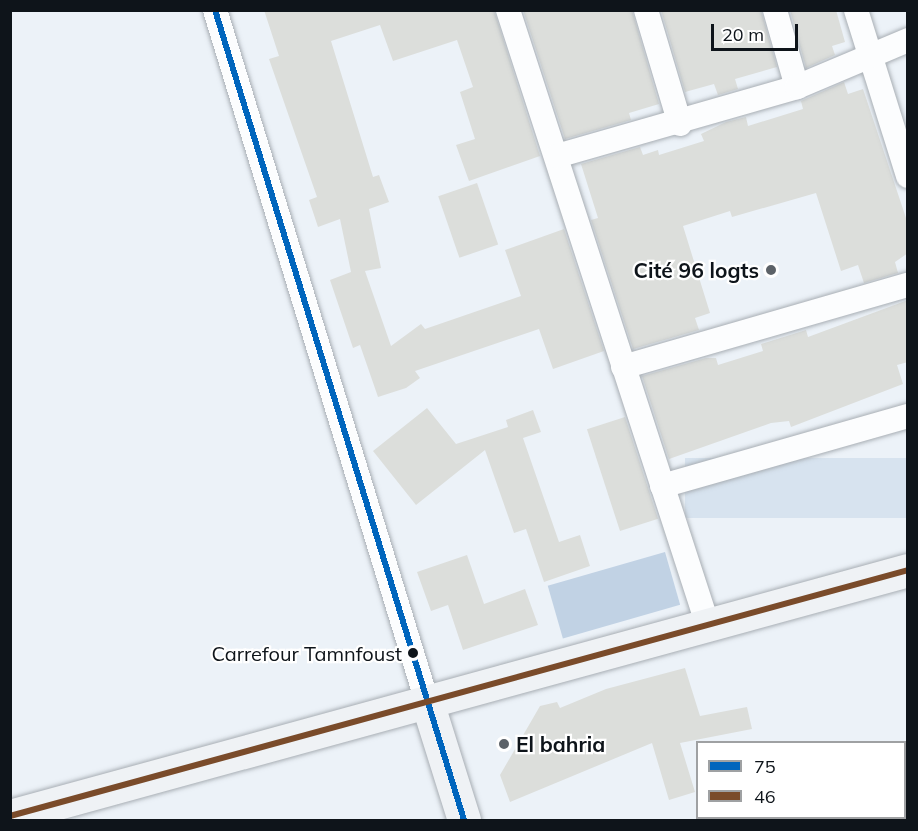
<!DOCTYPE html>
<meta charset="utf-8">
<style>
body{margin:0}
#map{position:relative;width:918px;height:831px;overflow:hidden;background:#ecf2f8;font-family:Mulish,sans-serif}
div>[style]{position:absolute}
.green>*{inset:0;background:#d7e3ef;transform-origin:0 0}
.forest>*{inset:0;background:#c1d2e4;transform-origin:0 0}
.building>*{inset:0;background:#dcdedb;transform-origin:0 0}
.roads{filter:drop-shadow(0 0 2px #a8aeb4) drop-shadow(0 0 2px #a8aeb4)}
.minor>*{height:24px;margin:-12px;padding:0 12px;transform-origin:12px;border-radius:12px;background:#fcfdfe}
.secondary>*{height:33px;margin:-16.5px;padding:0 16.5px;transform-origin:16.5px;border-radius:16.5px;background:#eff2f5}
.bus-1>*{height:6px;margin:-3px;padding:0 3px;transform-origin:3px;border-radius:3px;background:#0065bd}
.bus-2>*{height:6px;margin:-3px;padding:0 3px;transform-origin:3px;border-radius:3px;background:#7a4b2a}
.dots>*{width:16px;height:16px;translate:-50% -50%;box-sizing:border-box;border:3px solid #fff;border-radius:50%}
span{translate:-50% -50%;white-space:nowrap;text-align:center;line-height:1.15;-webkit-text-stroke:4.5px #fff;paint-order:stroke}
.bus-label{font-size:20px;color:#0e141a}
.right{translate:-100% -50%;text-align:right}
.poi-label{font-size:21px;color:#0e141a;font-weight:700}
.left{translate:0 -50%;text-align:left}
.frame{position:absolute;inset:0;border:12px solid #0e141a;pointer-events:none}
.legend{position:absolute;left:696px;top:741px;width:210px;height:78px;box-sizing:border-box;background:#fff;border:2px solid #9fa1a3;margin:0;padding:8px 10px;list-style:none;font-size:18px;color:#0e141a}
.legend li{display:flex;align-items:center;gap:12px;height:30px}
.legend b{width:30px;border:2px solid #9fa1a3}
.scale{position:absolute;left:711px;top:24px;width:87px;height:27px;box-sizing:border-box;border:3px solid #0e141a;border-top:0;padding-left:8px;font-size:18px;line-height:21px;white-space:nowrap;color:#0e141a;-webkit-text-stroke:4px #fff;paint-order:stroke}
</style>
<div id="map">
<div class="green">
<i style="left:907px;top:458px;width:60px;height:222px;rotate:90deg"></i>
</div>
<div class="forest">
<i style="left:665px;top:552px;width:55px;height:122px;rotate:74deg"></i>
</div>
<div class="building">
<i style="clip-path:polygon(264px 10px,494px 10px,540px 156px,469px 181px,456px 145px,475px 139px,460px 92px,473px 87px,457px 40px,393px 61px,380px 25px,331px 41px,373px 177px,379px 175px,389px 202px,369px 209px,381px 268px,365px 271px,391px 346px,421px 324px,425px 329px,521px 296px,505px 250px,564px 229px,604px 351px,553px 369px,539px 329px,415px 371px,420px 378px,406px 388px,378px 397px,360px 345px,353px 348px,330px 280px,351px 272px,340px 219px,318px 227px,309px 200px,317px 197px,269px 59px,279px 56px)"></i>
<i style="clip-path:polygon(523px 10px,632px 10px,659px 104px,629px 113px,631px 120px,565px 139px)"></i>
<i style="clip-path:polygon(661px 10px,761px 10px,777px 67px,735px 79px,738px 89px,718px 95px,714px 84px,685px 92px)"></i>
<i style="clip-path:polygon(790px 10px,836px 10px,845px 42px,832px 46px,835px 55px,806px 68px)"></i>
<i style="clip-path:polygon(844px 82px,848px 94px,863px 89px,908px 224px,908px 253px,895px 262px,898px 273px,864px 283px,858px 265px,841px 271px,816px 193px,732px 217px,730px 211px,683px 226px,710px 313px,695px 318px,699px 330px,633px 349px,591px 220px,598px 218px,581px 164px,640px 147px,643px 155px,658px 150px,659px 155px,704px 141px,701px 134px,726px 122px,746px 117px,748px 126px,803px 109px,801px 101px)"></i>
<i style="left:477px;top:183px;width:65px;height:41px;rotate:71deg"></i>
<i style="clip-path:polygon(908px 300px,908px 362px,897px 365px,903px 384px,791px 427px,789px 421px,771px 423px,669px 459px,642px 376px,706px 358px,716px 358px,718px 365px,763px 351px,761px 344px,806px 330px,808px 337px)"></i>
<i style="clip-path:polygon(427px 408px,456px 444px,508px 427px,506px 420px,533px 410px,541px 432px,523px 438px,559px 542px,580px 535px,590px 566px,544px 582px,526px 529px,514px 533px,485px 450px,416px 505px,373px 451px)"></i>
<i style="left:625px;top:417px;width:107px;height:40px;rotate:72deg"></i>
<i style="clip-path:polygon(467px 555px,484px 604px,525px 589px,538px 625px,463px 650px,448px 605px,431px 611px,417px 572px)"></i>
<i style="clip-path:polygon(685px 668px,700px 716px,747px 707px,752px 729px,680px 743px,695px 792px,669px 800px,652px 743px,510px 802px,500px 775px,540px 706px,557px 702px,560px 708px,606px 689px)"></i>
</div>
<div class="roads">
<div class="minor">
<i style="left:215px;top:10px;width:727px;rotate:72.96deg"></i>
<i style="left:508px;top:10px;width:648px;rotate:72.01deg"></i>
<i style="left:646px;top:10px;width:119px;rotate:73.4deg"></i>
<i style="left:775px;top:10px;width:80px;rotate:74.1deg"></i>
<i style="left:856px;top:10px;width:174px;rotate:72.6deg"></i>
<i style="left:557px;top:156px;width:250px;rotate:-16deg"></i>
<i style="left:797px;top:87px;width:121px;rotate:-22.9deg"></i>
<i style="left:623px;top:367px;width:297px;rotate:-16.1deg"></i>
<i style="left:662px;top:486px;width:256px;rotate:-15.9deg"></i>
</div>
<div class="secondary">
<i style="left:428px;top:705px;width:121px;rotate:72.6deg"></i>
<i style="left:10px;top:816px;width:931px;rotate:-15.32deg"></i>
</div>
</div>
<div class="bus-1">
<i style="left:215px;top:10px;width:847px;rotate:72.91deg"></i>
</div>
<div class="bus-2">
<i style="left:10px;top:816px;width:931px;rotate:-15.32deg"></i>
</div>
<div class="dots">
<i style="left:771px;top:270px;background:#5c6268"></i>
<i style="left:413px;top:653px;background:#0e141a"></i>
<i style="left:504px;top:744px;background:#5c6268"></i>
</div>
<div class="bus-label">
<span class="right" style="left:402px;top:653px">Carrefour Tamnfoust</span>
</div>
<div class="poi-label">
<span class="right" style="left:759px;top:270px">Cité 96 logts</span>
<span class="left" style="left:516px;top:744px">El bahria</span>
</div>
<div class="frame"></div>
<ul class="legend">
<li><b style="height:8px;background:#0065bd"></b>75</li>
<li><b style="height:8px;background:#7a4b2a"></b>46</li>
</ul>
<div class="scale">20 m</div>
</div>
